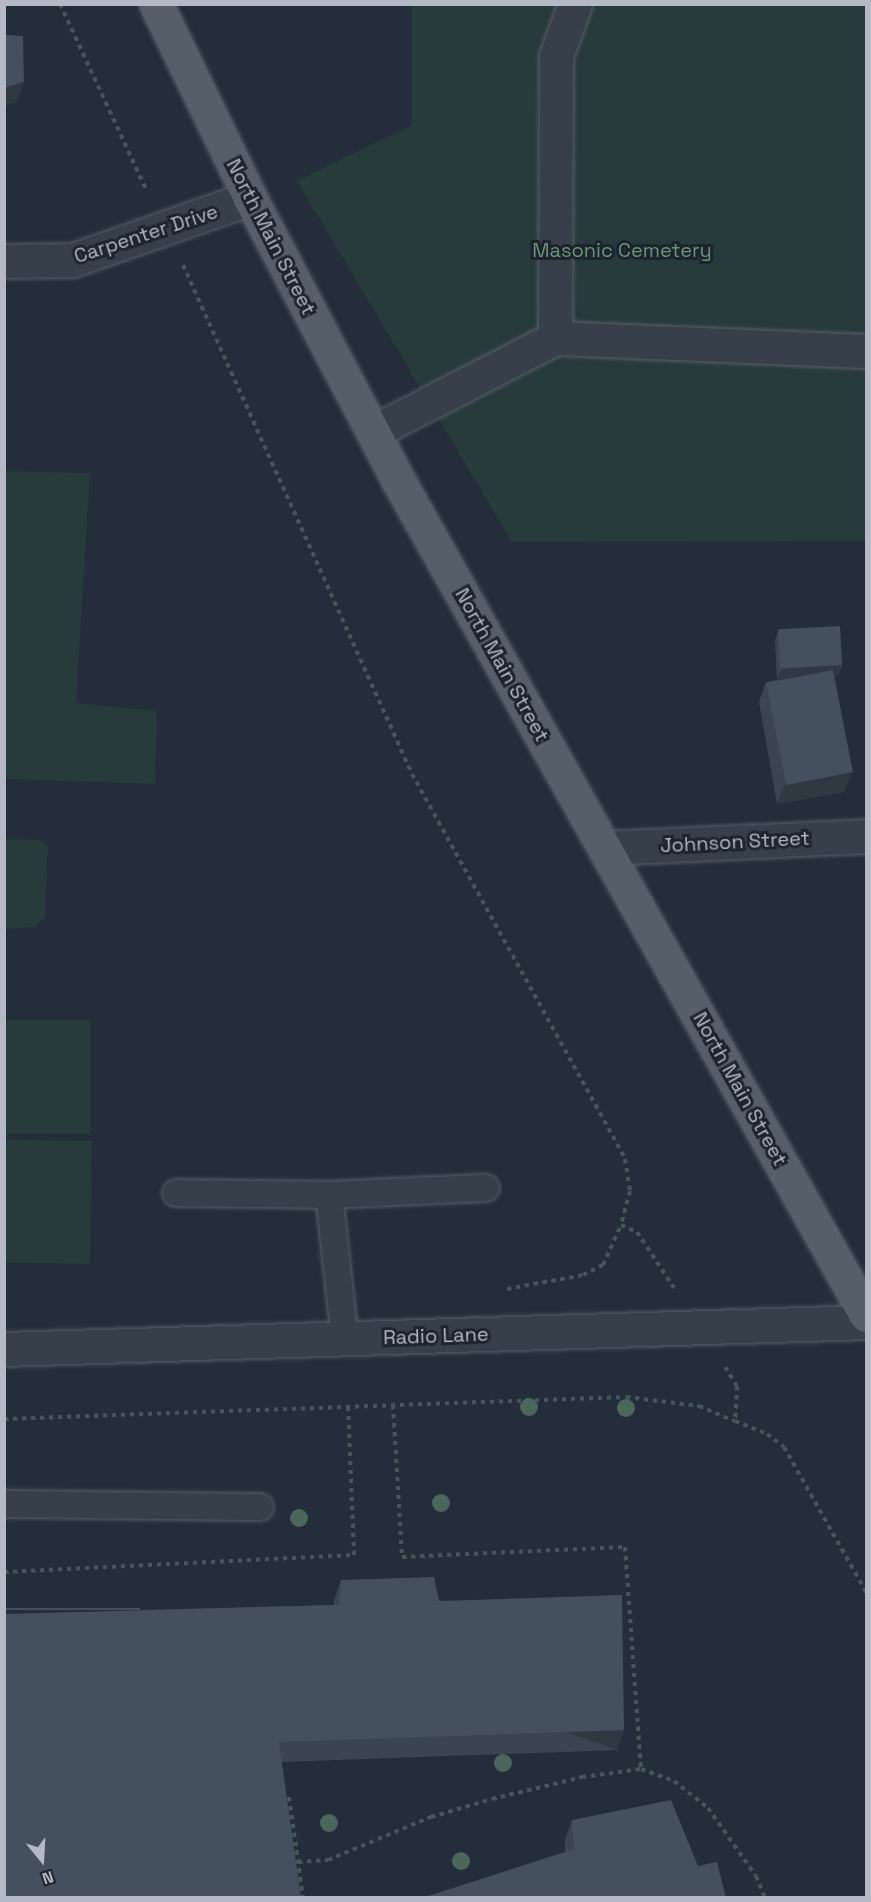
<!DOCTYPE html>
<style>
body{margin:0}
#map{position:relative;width:871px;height:1902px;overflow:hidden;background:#242d3a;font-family:"Space Grotesk",sans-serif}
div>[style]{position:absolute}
.green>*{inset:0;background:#273a3c;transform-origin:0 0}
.path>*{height:4px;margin-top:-2px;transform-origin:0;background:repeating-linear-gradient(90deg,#46575a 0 4.5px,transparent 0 9px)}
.roads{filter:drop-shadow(0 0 2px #565d68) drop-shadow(0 0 2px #565d68)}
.service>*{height:26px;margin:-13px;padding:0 13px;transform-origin:13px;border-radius:13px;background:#373f4a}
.minor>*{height:33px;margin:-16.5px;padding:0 16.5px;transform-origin:16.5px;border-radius:16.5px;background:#373f4a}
.primary>*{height:33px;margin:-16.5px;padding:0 16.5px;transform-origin:16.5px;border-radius:16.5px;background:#565e6a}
.trees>*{width:18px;height:18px;margin:-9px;border-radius:50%;background:#4b665a}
.wall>*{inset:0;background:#3b4551}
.shaded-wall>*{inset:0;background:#303842;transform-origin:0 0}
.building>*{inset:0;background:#45505e;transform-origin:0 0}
span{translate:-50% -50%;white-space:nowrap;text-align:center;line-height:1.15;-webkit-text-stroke:6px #1d242f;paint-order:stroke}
.street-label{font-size:20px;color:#b3bac6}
.park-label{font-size:20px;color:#6b9575}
.frame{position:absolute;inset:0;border:6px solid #b3bac6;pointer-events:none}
.north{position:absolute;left:12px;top:1830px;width:60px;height:60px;-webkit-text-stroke:4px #1d242f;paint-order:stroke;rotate:162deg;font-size:16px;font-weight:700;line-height:24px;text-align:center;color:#b3bac6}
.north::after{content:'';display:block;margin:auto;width:21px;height:27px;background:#b3bac6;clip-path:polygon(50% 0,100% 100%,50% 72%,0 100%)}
</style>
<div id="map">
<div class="green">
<i style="clip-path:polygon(412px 5px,866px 5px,866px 541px,512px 542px,297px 181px,412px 125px)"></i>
<i style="clip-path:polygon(5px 471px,90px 473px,76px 703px,157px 711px,155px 784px,5px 779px)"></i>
<i style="clip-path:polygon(5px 839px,40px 840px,48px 847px,45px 917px,34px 927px,5px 929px)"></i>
<i style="left:5px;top:1020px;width:85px;height:114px"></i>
<i style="left:92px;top:1141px;width:123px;height:87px;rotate:91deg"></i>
</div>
<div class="path">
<i style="left:60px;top:4px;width:206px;rotate:65.1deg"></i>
<i style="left:183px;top:265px;width:558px;rotate:65.78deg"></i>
<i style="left:412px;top:774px;width:440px;rotate:61deg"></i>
<i style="left:625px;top:1159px;width:32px;rotate:81deg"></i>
<i style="left:630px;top:1191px;width:35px;rotate:105deg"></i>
<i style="left:621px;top:1225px;width:17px;rotate:24deg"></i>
<i style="left:637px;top:1232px;width:67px;rotate:56.5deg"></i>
<i style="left:507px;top:1289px;width:77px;rotate:-10.4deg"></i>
<i style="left:583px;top:1275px;width:22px;rotate:-27deg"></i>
<i style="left:603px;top:1265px;width:44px;rotate:-65.8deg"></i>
<i style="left:725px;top:1367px;width:22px;rotate:58deg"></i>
<i style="left:737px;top:1386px;width:35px;rotate:93deg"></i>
<i style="left:735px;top:1421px;width:35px;rotate:22deg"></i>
<i style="left:767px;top:1434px;width:21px;rotate:37deg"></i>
<i style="left:784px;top:1447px;width:167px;rotate:60.5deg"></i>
<i style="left:393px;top:1405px;width:152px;rotate:86.6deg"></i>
<i style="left:402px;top:1557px;width:223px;rotate:-2.6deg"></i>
<i style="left:625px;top:1547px;width:223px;rotate:85.9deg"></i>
<i style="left:641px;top:1769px;width:35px;rotate:20deg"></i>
<i style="left:674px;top:1781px;width:43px;rotate:38.5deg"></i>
<i style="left:708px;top:1808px;width:83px;rotate:54.8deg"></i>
<i style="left:756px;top:1876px;width:24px;rotate:68deg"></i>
<i style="left:4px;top:1419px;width:622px;rotate:-2.03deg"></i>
<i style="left:626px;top:1397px;width:74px;rotate:7deg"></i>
<i style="left:699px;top:1406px;width:39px;rotate:23deg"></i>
<i style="left:4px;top:1572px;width:350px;rotate:-2.8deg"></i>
<i style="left:354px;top:1555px;width:148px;rotate:-92.3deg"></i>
<i style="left:289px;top:1797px;width:102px;rotate:82.1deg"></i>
<i style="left:298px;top:1862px;width:30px;rotate:-4deg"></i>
<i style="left:328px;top:1860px;width:112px;rotate:-22.7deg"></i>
<i style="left:431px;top:1817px;width:64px;rotate:-16.4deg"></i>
<i style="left:492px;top:1799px;width:93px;rotate:-13.7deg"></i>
<i style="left:582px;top:1777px;width:60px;rotate:-7.7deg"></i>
</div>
<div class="roads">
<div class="service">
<i style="left:176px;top:1193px;width:153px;rotate:0.7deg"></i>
<i style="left:329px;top:1195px;width:145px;rotate:83.7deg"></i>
<i style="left:329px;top:1195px;width:157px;rotate:-2.6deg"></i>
<i style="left:4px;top:1504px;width:256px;rotate:0.7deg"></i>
</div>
<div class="minor">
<i style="left:4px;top:261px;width:69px;rotate:-0.8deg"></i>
<i style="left:73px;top:260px;width:188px;rotate:-19.3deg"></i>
<i style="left:555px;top:338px;width:282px;rotate:-89.8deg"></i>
<i style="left:556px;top:56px;width:55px;rotate:-69.9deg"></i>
<i style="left:373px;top:432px;width:205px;rotate:-27.3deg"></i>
<i style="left:555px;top:338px;width:311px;rotate:2.4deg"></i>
<i style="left:604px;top:848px;width:262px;rotate:-2.6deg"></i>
<i style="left:4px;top:1349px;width:862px;rotate:-1.79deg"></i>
</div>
<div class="primary">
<i style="left:156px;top:4px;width:216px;rotate:64.1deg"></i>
<i style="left:250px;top:198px;width:318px;rotate:62.3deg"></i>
<i style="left:398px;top:480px;width:957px;rotate:60.73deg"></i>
</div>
</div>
<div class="trees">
<i style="left:529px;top:1407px"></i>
<i style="left:626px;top:1408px"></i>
<i style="left:441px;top:1503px"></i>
<i style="left:299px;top:1518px"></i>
<i style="left:503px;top:1763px"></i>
<i style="left:329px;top:1823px"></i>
<i style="left:461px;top:1861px"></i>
</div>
<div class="wall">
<i style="clip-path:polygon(778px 630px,842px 665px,838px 676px,834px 676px,852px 772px,844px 792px,777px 804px,759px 702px,766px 682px,777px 680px,775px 641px)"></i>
<i style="clip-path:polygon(341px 1580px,439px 1601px,624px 1730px,617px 1750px,282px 1762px,4px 1898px,140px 1610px,334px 1605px,334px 1600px)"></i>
<i style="clip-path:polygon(572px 1820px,698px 1866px,565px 1852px,565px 1840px)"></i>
</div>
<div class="shaded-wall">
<i style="clip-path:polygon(24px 82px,17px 102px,4px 106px,4px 88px)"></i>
<i style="clip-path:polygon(842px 665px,838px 676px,777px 680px,781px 669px)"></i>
<i style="clip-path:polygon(852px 772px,844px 792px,777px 804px,785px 784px)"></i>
<i style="left:624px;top:1730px;width:21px;height:345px;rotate:109deg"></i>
</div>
<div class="building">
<i style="clip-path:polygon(4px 30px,6px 30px,6px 35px,23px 36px,24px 82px,4px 88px)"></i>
<i style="left:840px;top:626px;width:39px;height:62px;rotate:87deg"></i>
<i style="left:833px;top:670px;width:104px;height:68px;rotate:79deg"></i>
<i style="clip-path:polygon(434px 1577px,439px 1601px,622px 1595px,624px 1730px,279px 1742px,301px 1898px,4px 1898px,4px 1614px,339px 1605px,341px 1580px)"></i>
<i style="left:140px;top:1608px;width:2px;height:136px;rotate:90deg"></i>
<i style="clip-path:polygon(671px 1800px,698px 1866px,717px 1862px,726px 1898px,422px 1898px,574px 1849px,572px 1820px)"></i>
</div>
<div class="street-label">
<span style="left:146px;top:234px;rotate:-18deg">Carpenter Drive</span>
<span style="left:271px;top:237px;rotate:63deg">North Main Street</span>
<span style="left:502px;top:665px;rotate:61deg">North Main Street</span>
<span style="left:735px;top:842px;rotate:-3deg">Johnson Street</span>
<span style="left:740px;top:1089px;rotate:61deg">North Main Street</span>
<span style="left:436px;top:1336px;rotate:-2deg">Radio Lane</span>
</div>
<div class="park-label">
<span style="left:622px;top:250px">Masonic Cemetery</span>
</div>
<div class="frame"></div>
<div class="north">N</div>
</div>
